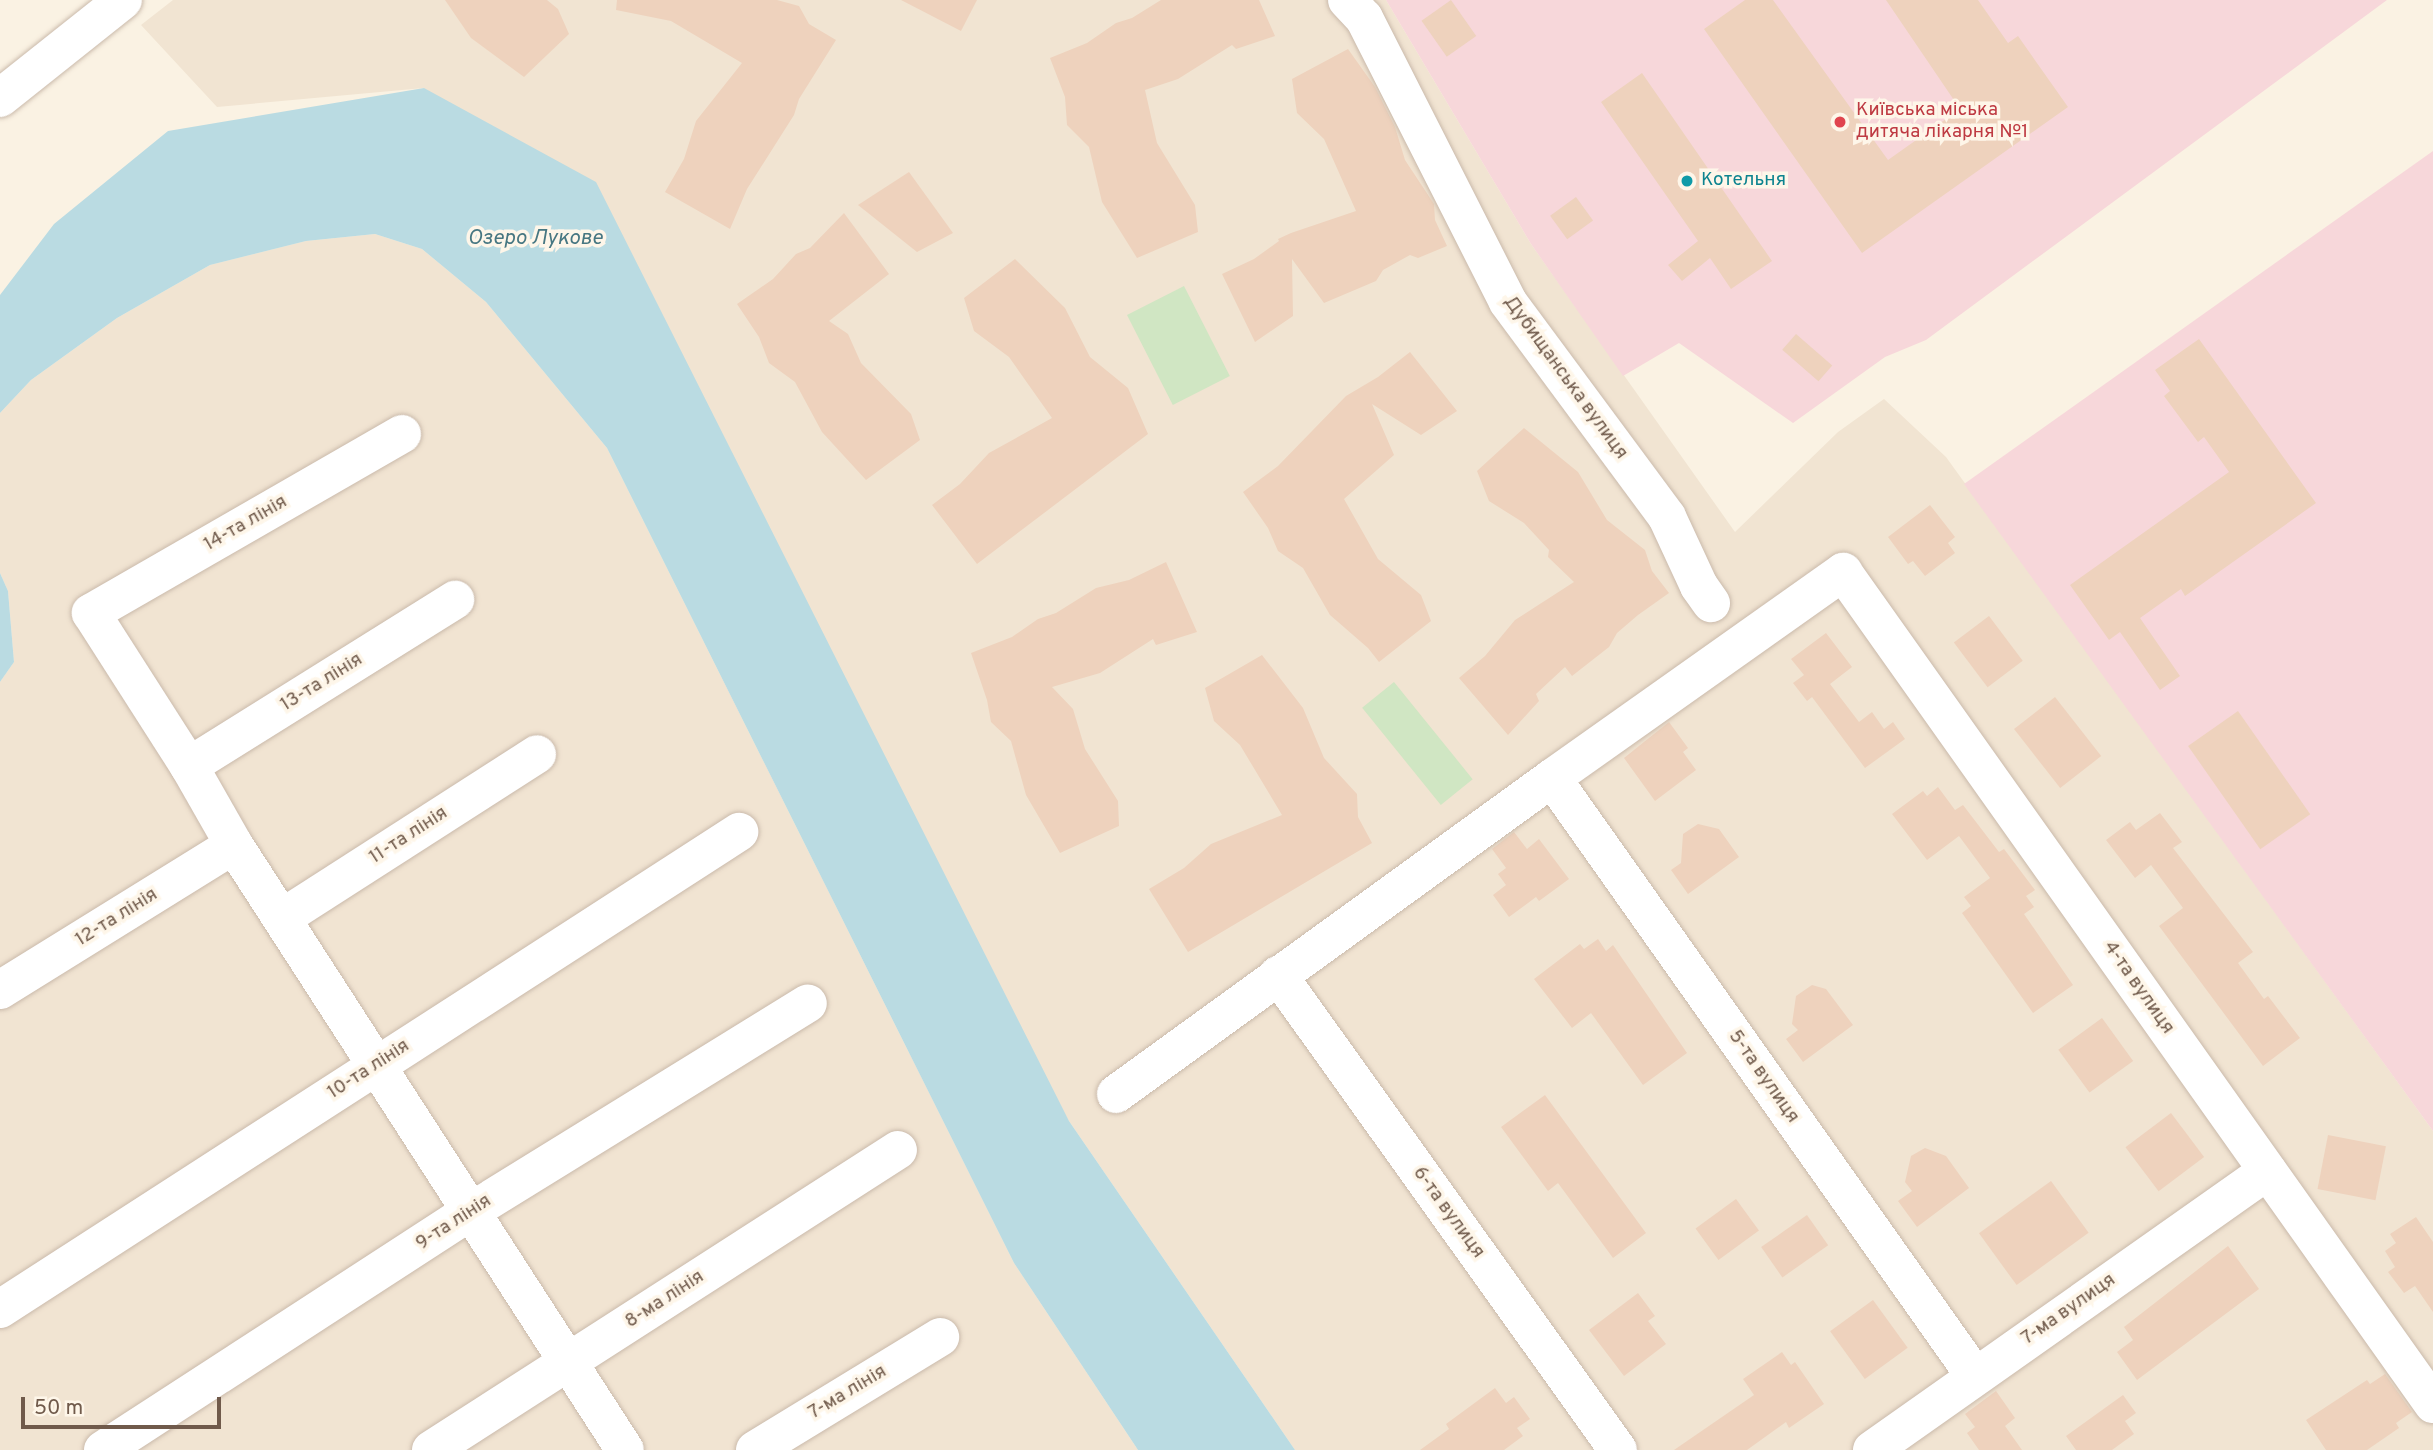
<!DOCTYPE html>
<meta charset="utf-8">
<style>
body{margin:0}
#map{position:relative;width:2433px;height:1450px;overflow:hidden;background:#faf2e3;font-family:Overpass,sans-serif}
div>[style]{position:absolute}
.residential>*{inset:0;background:#f1e4d2}
.medical>*{inset:0;background:#f7d7da}
.green>*{inset:0;background:#d0e6c3;transform-origin:0 0}
.water>*{inset:0;background:#badbe2}
.building>*{inset:0;background:#eed2bd;transform-origin:0 0}
.roads{filter:drop-shadow(0 0 2px #cabaab) drop-shadow(0 0 2px #cabaab)}
.minor>*{height:38px;margin:-19px;padding:0 19px;transform-origin:19px;border-radius:19px;background:#fff}
.dots>*{width:19px;height:19px;translate:-50% -50%;box-sizing:border-box;border:4px solid #fef6e9;border-radius:50%}
span{translate:-50% -50%;white-space:nowrap;text-align:center;line-height:1.15;-webkit-text-stroke:7px #fef6e9;paint-order:stroke}
.health-label{font-size:19px;color:#be3a42}
.left{translate:0 -50%;text-align:left}
.culture-label{font-size:19px;color:#0d838f}
.street-label{font-size:19px;color:#705a4b}
.water-label{font-size:21px;color:#477782;font-style:italic}
.scale{position:absolute;left:21px;top:1397px;width:200px;height:32px;box-sizing:border-box;border:4px solid #705a4b;border-top:0;padding-left:9px;font-size:21px;line-height:24px;white-space:nowrap;color:#705a4b;-webkit-text-stroke:5px #fef6e9;paint-order:stroke}
</style>
<div id="map">
<div class="residential">
<i style="clip-path:polygon(173px 0,1386px 0,1531px 244px,1735px 532px,1838px 432px,1884px 399px,1946px 457px,2433px 1131px,2433px 1450px,1295px 1450px,1069px 1121px,424px 88px,217px 107px,141px 25px)"></i>
<i style="clip-path:polygon(375px 234px,422px 249px,486px 302px,607px 448px,1014px 1263px,1138px 1450px,0 1450px,0 682px,14px 662px,8px 591px,0 573px,0 413px,31px 380px,117px 318px,210px 265px,306px 241px)"></i>
</div>
<div class="medical">
<i style="clip-path:polygon(1386px 0,2387px 0,1926px 340px,1885px 357px,1793px 423px,1679px 343px,1623px 376px,1531px 244px)"></i>
<i style="clip-path:polygon(2433px 151px,2433px 1131px,1964px 484px)"></i>
</div>
<div class="green">
<i style="left:1184px;top:286px;width:101px;height:64px;rotate:63deg"></i>
<i style="left:1394px;top:682px;width:125px;height:41px;rotate:51deg"></i>
</div>
<div class="water">
<i style="clip-path:polygon(424px 88px,596px 182px,1069px 1121px,1295px 1450px,1138px 1450px,1014px 1263px,607px 448px,486px 302px,422px 249px,375px 234px,306px 241px,210px 265px,117px 318px,31px 380px,0 413px,0 295px,54px 224px,168px 131px)"></i>
<i style="clip-path:polygon(0 573px,8px 591px,14px 662px,0 682px)"></i>
</div>
<div class="building">
<i style="clip-path:polygon(445px 0,547px 0,558px 9px,569px 34px,524px 77px,471px 38px)"></i>
<i style="clip-path:polygon(617px 0,777px 0,799px 6px,809px 24px,836px 40px,799px 99px,794px 115px,747px 189px,730px 229px,665px 192px,684px 159px,696px 121px,742px 63px,671px 21px,616px 10px)"></i>
<i style="clip-path:polygon(901px 0,977px 0,961px 31px)"></i>
<i style="clip-path:polygon(1161px 0,1259px 0,1275px 36px,1236px 49px,1232px 45px,1178px 79px,1145px 90px,1157px 143px,1195px 205px,1198px 232px,1137px 258px,1102px 202px,1089px 147px,1067px 125px,1065px 97px,1050px 58px,1087px 43px,1116px 23px,1132px 18px)"></i>
<i style="left:1451px;top:0;width:44px;height:36px;rotate:55deg"></i>
<i style="clip-path:polygon(1745px 0,1773px 0,1888px 160px,1960px 109px,1886px 0,1978px 0,2008px 43px,2018px 36px,2068px 107px,1862px 253px,1704px 29px)"></i>
<i style="clip-path:polygon(1348px 49px,1375px 87px,1395px 127px,1405px 160px,1434px 204px,1435px 220px,1447px 246px,1418px 258px,1410px 255px,1383px 270px,1376px 281px,1324px 303px,1292px 259px,1293px 316px,1255px 342px,1222px 274px,1254px 259px,1279px 241px,1278px 239px,1291px 233px,1356px 211px,1324px 139px,1297px 113px,1292px 79px)"></i>
<i style="clip-path:polygon(1642px 73px,1772px 261px,1731px 289px,1710px 258px,1682px 281px,1668px 265px,1698px 241px,1601px 102px)"></i>
<i style="clip-path:polygon(909px 172px,953px 233px,917px 252px,858px 205px)"></i>
<i style="left:1576px;top:197px;width:29px;height:32px;rotate:54deg"></i>
<i style="clip-path:polygon(844px 213px,889px 274px,829px 321px,848px 334px,861px 363px,911px 414px,920px 440px,866px 480px,822px 432px,795px 382px,769px 363px,759px 337px,737px 304px,773px 279px,796px 254px,810px 248px)"></i>
<i style="clip-path:polygon(1015px 259px,1065px 308px,1090px 357px,1128px 388px,1148px 434px,977px 564px,932px 505px,960px 484px,989px 453px,1052px 418px,1009px 357px,974px 331px,964px 298px)"></i>
<i style="left:1796px;top:334px;width:48px;height:21px;rotate:41deg"></i>
<i style="clip-path:polygon(2199px 339px,2316px 503px,2185px 596px,2181px 589px,2140px 618px,2180px 676px,2160px 690px,2120px 632px,2109px 640px,2070px 585px,2229px 472px,2204px 437px,2198px 442px,2164px 396px,2170px 391px,2155px 370px)"></i>
<i style="clip-path:polygon(1410px 352px,1457px 411px,1421px 435px,1372px 404px,1394px 455px,1344px 499px,1378px 559px,1421px 595px,1431px 621px,1379px 662px,1368px 648px,1330px 615px,1303px 568px,1278px 551px,1268px 528px,1243px 492px,1278px 466px,1346px 396px,1378px 377px)"></i>
<i style="clip-path:polygon(1524px 428px,1578px 472px,1607px 520px,1645px 550px,1652px 571px,1669px 593px,1638px 615px,1617px 633px,1609px 647px,1572px 676px,1565px 667px,1536px 694px,1539px 701px,1508px 735px,1459px 678px,1485px 656px,1515px 620px,1574px 582px,1548px 557px,1549px 550px,1524px 523px,1489px 501px,1477px 471px)"></i>
<i style="clip-path:polygon(1930px 505px,1955px 537px,1948px 543px,1955px 553px,1925px 576px,1913px 561px,1908px 564px,1888px 537px)"></i>
<i style="clip-path:polygon(1166px 562px,1197px 632px,1156px 645px,1153px 639px,1100px 673px,1052px 687px,1073px 709px,1085px 749px,1118px 801px,1119px 826px,1060px 853px,1026px 795px,1011px 741px,991px 722px,987px 700px,971px 653px,1012px 637px,1038px 619px,1056px 613px,1096px 588px,1129px 580px)"></i>
<i style="left:1989px;top:616px;width:56px;height:44px;rotate:53deg"></i>
<i style="clip-path:polygon(1826px 633px,1852px 667px,1830px 684px,1859px 722px,1872px 712px,1884px 729px,1893px 722px,1905px 739px,1865px 768px,1812px 697px,1807px 701px,1793px 683px,1804px 675px,1791px 659px)"></i>
<i style="clip-path:polygon(1262px 655px,1303px 708px,1324px 758px,1357px 794px,1358px 817px,1372px 843px,1188px 952px,1149px 889px,1184px 868px,1211px 844px,1282px 815px,1240px 745px,1214px 721px,1205px 688px)"></i>
<i style="left:2055px;top:697px;width:75px;height:52px;rotate:52deg"></i>
<i style="left:2238px;top:711px;width:126px;height:61px;rotate:55deg"></i>
<i style="clip-path:polygon(1669px 722px,1688px 748px,1683px 752px,1696px 770px,1655px 801px,1624px 758px)"></i>
<i style="clip-path:polygon(1938px 787px,1955px 810px,1963px 805px,1999px 852px,2004px 849px,2035px 890px,2026px 896px,2034px 907px,2024px 914px,2073px 985px,2033px 1013px,1962px 913px,1971px 906px,1964px 897px,1990px 878px,1959px 836px,1927px 860px,1892px 814px,1923px 791px,1927px 796px)"></i>
<i style="clip-path:polygon(2160px 813px,2182px 842px,2173px 848px,2253px 952px,2238px 963px,2264px 999px,2268px 996px,2300px 1038px,2263px 1066px,2159px 926px,2183px 908px,2151px 865px,2135px 878px,2106px 840px,2130px 822px,2136px 830px)"></i>
<i style="clip-path:polygon(1698px 824px,1719px 829px,1739px 857px,1688px 894px,1671px 870px,1681px 863px,1683px 834px)"></i>
<i style="clip-path:polygon(1514px 832px,1527px 849px,1539px 839px,1569px 879px,1539px 901px,1536px 897px,1509px 917px,1493px 895px,1506px 885px,1498px 874px,1506px 868px,1492px 849px)"></i>
<i style="clip-path:polygon(1598px 939px,1606px 951px,1613px 945px,1687px 1053px,1643px 1085px,1591px 1013px,1572px 1028px,1534px 979px,1580px 944px,1584px 949px)"></i>
<i style="clip-path:polygon(1812px 985px,1826px 989px,1853px 1025px,1803px 1062px,1786px 1039px,1798px 1030px,1792px 1024px,1796px 996px)"></i>
<i style="left:2102px;top:1018px;width:53px;height:54px;rotate:54deg"></i>
<i style="clip-path:polygon(1545px 1095px,1646px 1233px,1613px 1258px,1558px 1183px,1548px 1191px,1501px 1127px)"></i>
<i style="left:2171px;top:1113px;width:55px;height:57px;rotate:53deg"></i>
<i style="left:2328px;top:1135px;width:59px;height:55px;rotate:11deg"></i>
<i style="clip-path:polygon(1925px 1148px,1946px 1156px,1969px 1188px,1917px 1227px,1898px 1201px,1912px 1191px,1905px 1182px,1911px 1156px)"></i>
<i style="left:2051px;top:1181px;width:64px;height:89px;rotate:54deg"></i>
<i style="left:1736px;top:1199px;width:39px;height:50px;rotate:54deg"></i>
<i style="left:1807px;top:1215px;width:37px;height:56px;rotate:55deg"></i>
<i style="clip-path:polygon(2416px 1217px,2433px 1242px,2433px 1312px,2415px 1286px,2404px 1293px,2388px 1272px,2395px 1267px,2385px 1251px,2396px 1243px,2390px 1234px)"></i>
<i style="clip-path:polygon(2228px 1246px,2259px 1289px,2137px 1380px,2117px 1352px,2133px 1340px,2124px 1327px)"></i>
<i style="clip-path:polygon(1638px 1293px,1655px 1316px,1648px 1321px,1666px 1344px,1624px 1376px,1589px 1330px)"></i>
<i style="left:1873px;top:1300px;width:59px;height:53px;rotate:54deg"></i>
<i style="clip-path:polygon(1782px 1352px,1791px 1365px,1795px 1362px,1824px 1404px,1789px 1428px,1786px 1422px,1747px 1450px,1674px 1450px,1754px 1395px,1743px 1379px)"></i>
<i style="clip-path:polygon(2385px 1374px,2412px 1412px,2396px 1423px,2399px 1428px,2367px 1450px,2326px 1450px,2306px 1420px,2367px 1380px,2370px 1384px)"></i>
<i style="clip-path:polygon(1495px 1388px,1506px 1403px,1514px 1397px,1530px 1419px,1517px 1428px,1523px 1436px,1504px 1450px,1420px 1450px,1449px 1429px,1446px 1424px)"></i>
<i style="clip-path:polygon(1996px 1391px,2015px 1418px,2005px 1426px,2022px 1450px,1979px 1450px,1967px 1433px,1975px 1427px,1965px 1414px)"></i>
<i style="clip-path:polygon(2123px 1395px,2136px 1413px,2125px 1421px,2134px 1434px,2112px 1450px,2076px 1450px,2066px 1436px)"></i>
</div>
<div class="roads">
<div class="minor">
<i style="left:1347px;top:0;width:25px;rotate:47deg"></i>
<i style="left:1364px;top:18px;width:318px;rotate:63.1deg"></i>
<i style="left:1508px;top:302px;width:267px;rotate:53.5deg"></i>
<i style="left:1667px;top:517px;width:76px;rotate:65.1deg"></i>
<i style="left:1699px;top:586px;width:21px;rotate:55deg"></i>
<i style="left:0;top:98px;width:157px;rotate:-38.5deg"></i>
<i style="left:402px;top:434px;width:359px;rotate:150.1deg"></i>
<i style="left:91px;top:613px;width:182px;rotate:57.4deg"></i>
<i style="left:189px;top:766px;width:91px;rotate:60.3deg"></i>
<i style="left:234px;top:845px;width:720px;rotate:57.13deg"></i>
<i style="left:189px;top:766px;width:314px;rotate:-32deg"></i>
<i style="left:1552px;top:778px;width:732px;rotate:54.73deg"></i>
<i style="left:282px;top:918px;width:303px;rotate:-32.7deg"></i>
<i style="left:1278px;top:975px;width:584px;rotate:54.41deg"></i>
<i style="left:0;top:990px;width:275px;rotate:-31.8deg"></i>
<i style="left:1116px;top:1094px;width:538px;rotate:-35.93deg"></i>
<i style="left:1552px;top:778px;width:357px;rotate:-35.3deg"></i>
<i style="left:1843px;top:572px;width:1020px;rotate:54.66deg"></i>
<i style="left:0;top:1309px;width:880px;rotate:-32.84deg"></i>
<i style="left:103px;top:1450px;width:437px;rotate:-33deg"></i>
<i style="left:470px;top:1212px;width:397px;rotate:-31.7deg"></i>
<i style="left:431px;top:1450px;width:555px;rotate:-32.72deg"></i>
<i style="left:755px;top:1450px;width:217px;rotate:-31.4deg"></i>
<i style="left:1872px;top:1450px;width:484px;rotate:-35.2deg"></i>
</div>
</div>
<div class="dots">
<i style="left:1840px;top:122px;background:#e0444e"></i>
<i style="left:1687px;top:181px;background:#0f9aa8"></i>
</div>
<div class="health-label">
<span class="left" style="left:1856px;top:122px">Київська міська<br>дитяча лікарня №1</span>
</div>
<div class="culture-label">
<span class="left" style="left:1701px;top:181px">Котельня</span>
</div>
<div class="street-label">
<span style="left:1565px;top:378px;rotate:54deg">Дубищанська вулиця</span>
<span style="left:246px;top:524px;rotate:-30deg">14-та лінія</span>
<span style="left:322px;top:683px;rotate:-32deg">13-та лінія</span>
<span style="left:409px;top:836px;rotate:-33deg">11-та лінія</span>
<span style="left:117px;top:918px;rotate:-32deg">12-та лінія</span>
<span style="left:2138px;top:988px;rotate:55deg">4-та вулиця</span>
<span style="left:369px;top:1070px;rotate:-33deg">10-та лінія</span>
<span style="left:1763px;top:1077px;rotate:55deg">5-та вулиця</span>
<span style="left:1448px;top:1213px;rotate:54deg">6-та вулиця</span>
<span style="left:454px;top:1223px;rotate:-33deg">9-та лінія</span>
<span style="left:665px;top:1300px;rotate:-33deg">8-ма лінія</span>
<span style="left:2069px;top:1310px;rotate:-35deg">7-ма вулиця</span>
<span style="left:848px;top:1393px;rotate:-31deg">7-ма лінія</span>
</div>
<div class="water-label">
<span style="left:535px;top:239px">Озеро Лукове</span>
</div>
<div class="scale">50 m</div>
</div>
